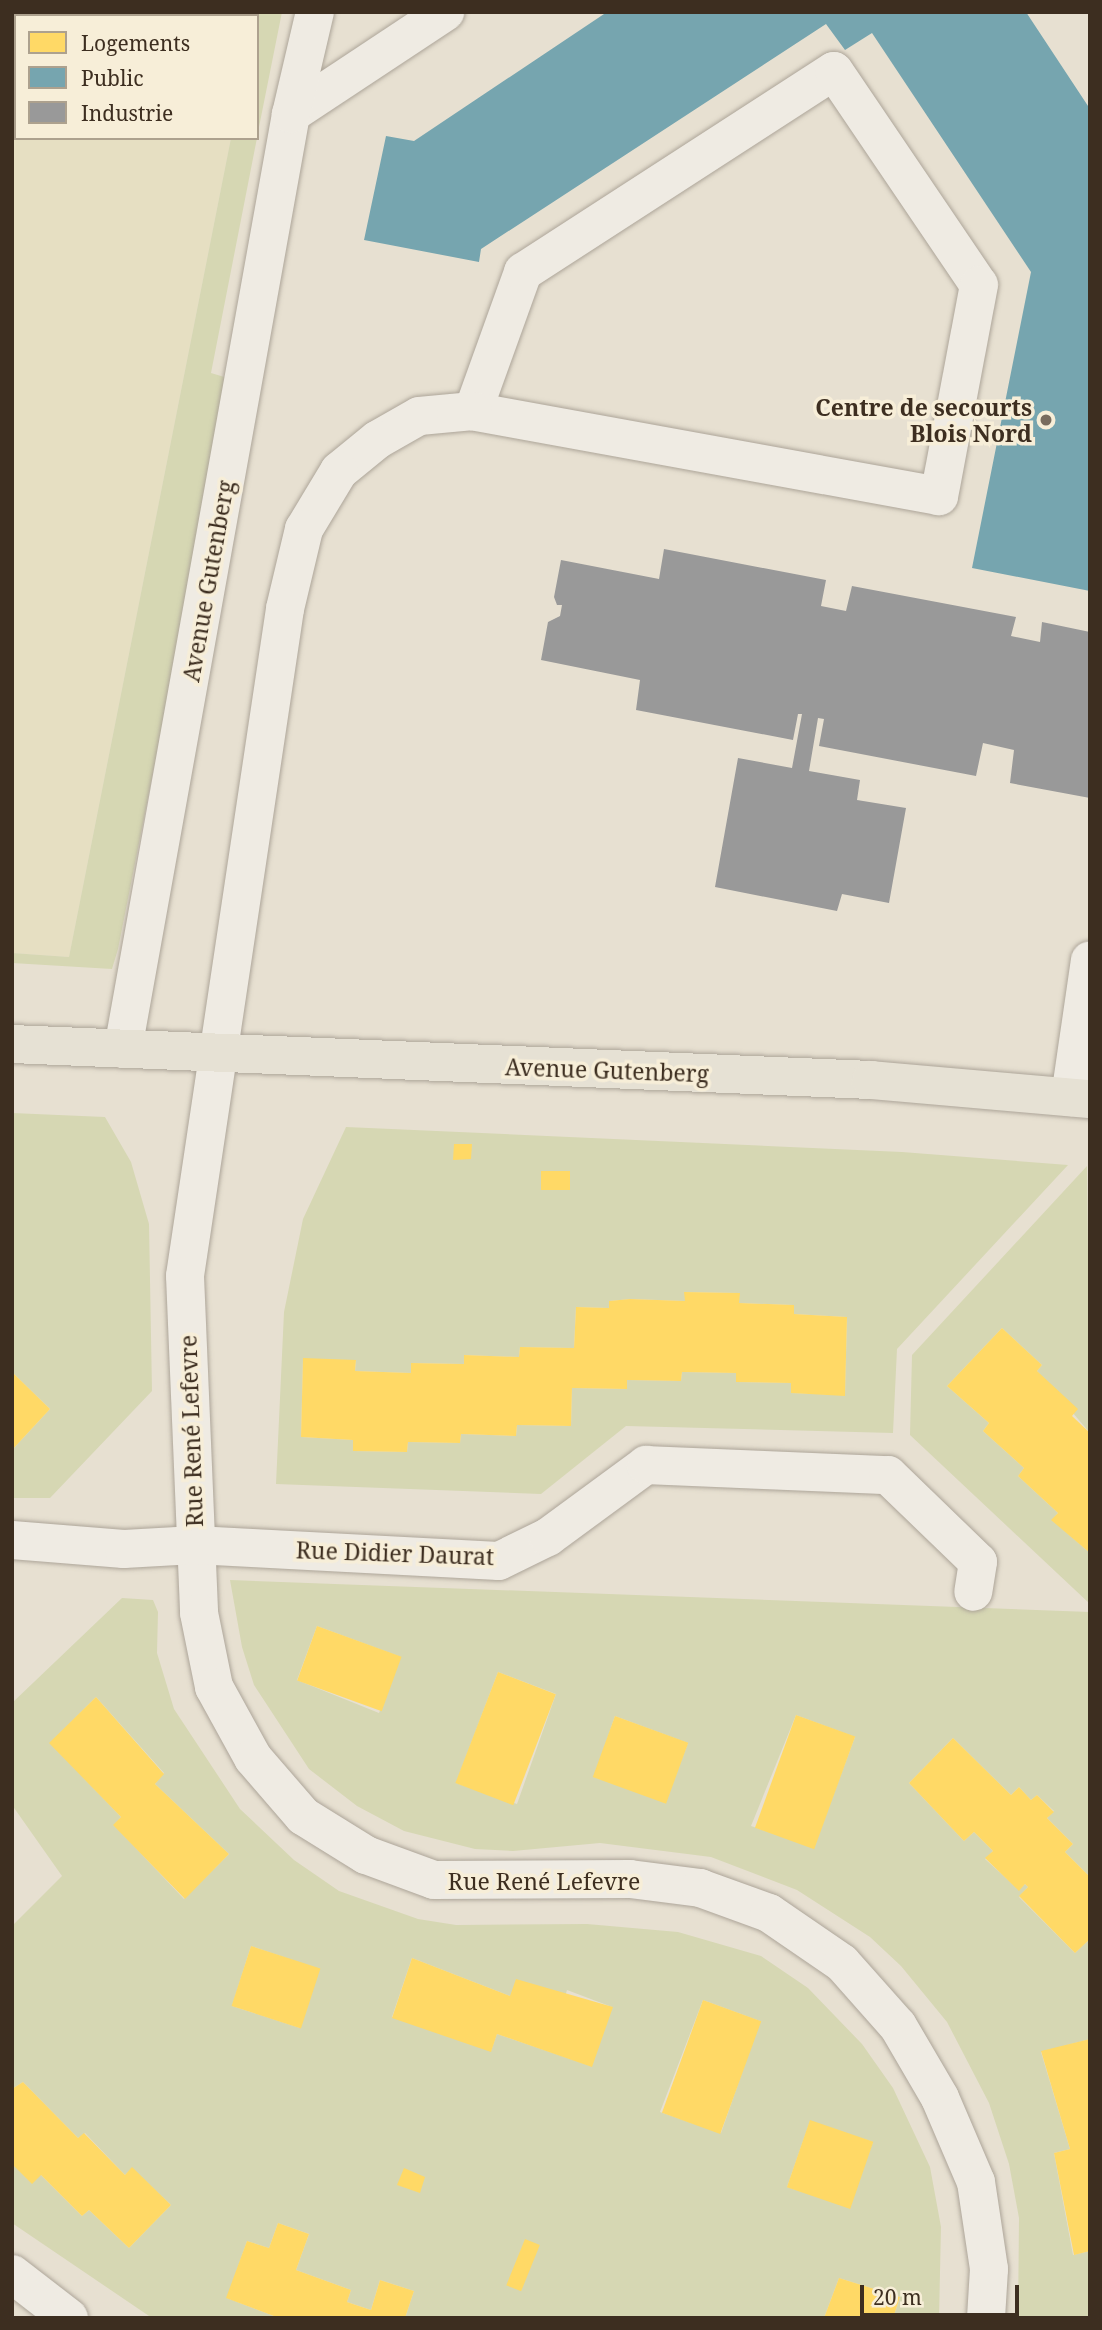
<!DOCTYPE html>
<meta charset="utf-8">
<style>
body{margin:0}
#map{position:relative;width:1102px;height:2330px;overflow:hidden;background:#e7e0d1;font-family:"Noto Serif",serif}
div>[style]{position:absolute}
.farmland>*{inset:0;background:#e6dfc2}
.green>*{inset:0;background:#d6d7b3}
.homes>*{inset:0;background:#ffd966;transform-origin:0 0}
.public>*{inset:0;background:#76a5af}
.industry>*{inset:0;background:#999}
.roads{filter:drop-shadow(0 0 2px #ada599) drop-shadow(0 0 2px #ada599)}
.minor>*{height:38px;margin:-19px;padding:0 19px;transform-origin:19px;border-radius:19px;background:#efebe3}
.major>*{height:38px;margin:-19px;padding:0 19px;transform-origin:19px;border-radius:19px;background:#e6e1d4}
.dots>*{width:19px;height:19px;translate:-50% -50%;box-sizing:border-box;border:4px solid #f7eed8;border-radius:50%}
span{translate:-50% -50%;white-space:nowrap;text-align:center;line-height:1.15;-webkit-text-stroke:7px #f7eed8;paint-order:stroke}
.poi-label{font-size:23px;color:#3d2e20;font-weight:700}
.right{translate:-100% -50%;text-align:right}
.street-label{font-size:23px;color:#3d2e20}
.frame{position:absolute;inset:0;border:14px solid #3d2e20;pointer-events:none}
.legend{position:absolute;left:14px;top:14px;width:245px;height:126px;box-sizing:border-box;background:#f7eed8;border:2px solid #ada18e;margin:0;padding:9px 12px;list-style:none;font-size:21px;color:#3d2e20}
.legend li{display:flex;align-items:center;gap:14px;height:35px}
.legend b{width:35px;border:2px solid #ada18e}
.scale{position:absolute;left:860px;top:2285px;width:159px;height:32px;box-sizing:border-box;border:4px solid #3d2e20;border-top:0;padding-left:9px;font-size:21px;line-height:24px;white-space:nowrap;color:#3d2e20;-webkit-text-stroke:5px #f7eed8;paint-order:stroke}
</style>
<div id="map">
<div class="farmland">
<i style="clip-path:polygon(12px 12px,255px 12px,16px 16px,16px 138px,231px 138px,69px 957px,12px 953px)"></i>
</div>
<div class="green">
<i style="clip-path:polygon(255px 12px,282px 12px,257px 137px,257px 16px)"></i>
<i style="clip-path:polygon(231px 138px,257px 138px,211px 373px,231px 379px,118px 949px,112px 969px,12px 963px,12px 953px,69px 957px)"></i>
<i style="clip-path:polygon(12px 1113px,105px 1117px,131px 1162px,149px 1224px,152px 1391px,50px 1498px,12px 1498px,12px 1450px,50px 1409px,12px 1372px)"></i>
<i style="clip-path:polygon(evenodd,346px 1127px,902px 1152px,1068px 1165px,897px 1349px,893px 1433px,626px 1426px,541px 1494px,276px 1484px,284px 1312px,303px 1219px,346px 1127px,685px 1292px,739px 1293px,739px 1303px,793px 1305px,794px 1314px,847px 1317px,845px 1395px,791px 1393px,791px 1383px,736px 1382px,736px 1373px,682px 1372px,681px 1381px,627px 1380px,626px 1389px,572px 1388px,571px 1426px,517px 1425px,516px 1436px,461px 1434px,460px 1443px,408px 1442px,407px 1452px,353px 1451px,353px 1440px,301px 1437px,303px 1359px,356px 1361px,355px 1371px,411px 1373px,412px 1363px,464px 1364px,464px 1355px,519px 1357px,520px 1347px,574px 1348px,576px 1307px,609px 1308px,609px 1301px,631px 1299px,685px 1301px,685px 1292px)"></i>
<i style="clip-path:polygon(1087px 1166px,1090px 1433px,1037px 1371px,1042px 1365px,1002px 1328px,947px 1386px,989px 1423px,983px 1431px,1024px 1468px,1018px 1476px,1058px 1513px,1052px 1520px,1090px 1553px,1090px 1604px,910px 1435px,912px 1355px)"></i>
<i style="clip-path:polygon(evenodd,230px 1580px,1090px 1612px,1090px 1877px,1065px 1852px,1073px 1844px,1047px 1818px,1054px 1811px,1037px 1795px,1031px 1800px,1019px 1787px,1011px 1795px,953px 1738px,909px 1783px,964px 1841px,974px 1832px,993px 1851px,985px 1859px,1019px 1890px,1025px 1884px,1028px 1887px,1019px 1897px,1075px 1953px,1090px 1939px,1090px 2039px,1041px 2052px,1070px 2149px,1054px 2153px,1073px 2255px,1090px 2251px,1090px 2318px,1018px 2318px,1019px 2218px,1009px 2164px,989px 2103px,947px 2022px,901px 1966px,870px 1937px,797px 1890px,711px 1857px,600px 1843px,513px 1851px,475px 1849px,404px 1831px,357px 1806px,309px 1769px,254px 1685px,242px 1647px,230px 1580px,317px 1626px,401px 1657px,379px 1713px,297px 1680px,317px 1626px,230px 1580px,498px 1672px,556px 1694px,517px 1804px,456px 1783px,498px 1672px,230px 1580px,796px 1715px,855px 1737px,814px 1847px,751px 1826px,796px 1715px,230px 1580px,615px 1716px,688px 1743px,666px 1801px,594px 1777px,615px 1716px)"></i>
<i style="clip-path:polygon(evenodd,122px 1598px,153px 1600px,158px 1612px,157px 1653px,174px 1709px,240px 1809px,294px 1860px,339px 1891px,418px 1919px,456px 1925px,587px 1924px,678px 1932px,761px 1956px,808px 1988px,862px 2044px,893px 2088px,930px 2167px,941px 2227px,939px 2318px,893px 2318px,900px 2297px,839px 2278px,824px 2318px,405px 2318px,414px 2291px,380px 2280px,371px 2310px,347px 2302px,351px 2290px,296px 2270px,309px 2234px,278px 2223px,269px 2248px,247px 2241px,227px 2298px,279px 2318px,152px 2318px,12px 2223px,12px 2164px,41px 2175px,82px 2216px,89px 2210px,129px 2248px,171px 2205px,132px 2168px,125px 2175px,85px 2133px,78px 2138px,23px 2082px,12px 2089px,12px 1926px,62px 1876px,12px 1805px,12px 1703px,122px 1598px,96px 1697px,164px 1773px,155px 1784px,229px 1854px,184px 1899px,114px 1825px,121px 1817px,50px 1743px,96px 1697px,122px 1598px,251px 1946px,319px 1969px,300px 2028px,232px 2006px,251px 1946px,122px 1598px,412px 1958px,510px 1996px,565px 1997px,567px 1990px,612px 2007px,591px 2066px,497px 2034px,491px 2051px,392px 2017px,412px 1958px,122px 1598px,703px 2000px,760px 2021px,721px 2133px,660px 2112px,703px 2000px,122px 1598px,810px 2121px,873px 2142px,849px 2207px,787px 2187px,810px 2121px)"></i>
</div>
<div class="homes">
<i style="clip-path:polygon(454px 1144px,472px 1144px,471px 1159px,453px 1160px)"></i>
<i style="left:541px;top:1171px;width:29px;height:19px"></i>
<i style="clip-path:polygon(684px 1292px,740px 1293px,739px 1303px,794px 1305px,794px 1314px,847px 1317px,845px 1396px,791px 1393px,791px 1383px,736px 1382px,736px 1373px,682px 1372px,681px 1381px,627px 1380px,627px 1389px,572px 1388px,571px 1426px,517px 1425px,516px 1436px,461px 1434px,460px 1443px,408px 1442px,407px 1452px,353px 1451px,353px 1440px,301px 1437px,303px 1358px,356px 1360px,355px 1371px,411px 1373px,411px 1363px,464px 1364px,464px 1355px,519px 1357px,520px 1347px,574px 1348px,576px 1307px,609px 1308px,609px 1301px,630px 1299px,685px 1301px)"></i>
<i style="clip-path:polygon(1002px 1328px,1042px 1365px,1037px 1371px,1078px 1409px,1072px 1416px,1090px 1433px,1090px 1553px,1051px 1520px,1058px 1513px,1018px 1476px,1024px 1468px,983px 1431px,989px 1423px,947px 1386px)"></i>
<i style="clip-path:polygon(12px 1372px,50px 1409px,12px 1450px)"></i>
<i style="left:317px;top:1626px;width:90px;height:58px;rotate:20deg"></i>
<i style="left:498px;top:1672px;width:62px;height:119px;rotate:21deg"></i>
<i style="clip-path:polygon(96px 1697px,164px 1774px,155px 1784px,229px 1854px,185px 1899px,113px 1825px,121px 1817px,49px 1743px)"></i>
<i style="left:796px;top:1715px;width:63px;height:120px;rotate:20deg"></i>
<i style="left:615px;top:1716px;width:78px;height:65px;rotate:20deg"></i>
<i style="clip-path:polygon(953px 1738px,1011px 1795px,1019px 1787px,1031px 1800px,1037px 1795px,1054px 1812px,1047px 1818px,1073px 1844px,1065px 1852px,1090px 1877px,1090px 1939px,1075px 1953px,1019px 1896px,1028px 1887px,1025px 1884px,1019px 1891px,985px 1858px,993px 1851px,974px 1832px,964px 1841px,909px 1783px)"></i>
<i style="left:251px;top:1946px;width:73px;height:63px;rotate:18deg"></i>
<i style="clip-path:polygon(412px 1958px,510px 1996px,516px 1979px,613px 2007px,592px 2067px,497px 2034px,491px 2052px,392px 2018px)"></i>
<i style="left:703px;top:2000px;width:62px;height:120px;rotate:20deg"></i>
<i style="clip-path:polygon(1090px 2039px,1090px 2251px,1074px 2255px,1054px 2153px,1070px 2149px,1041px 2051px)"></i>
<i style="clip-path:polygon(23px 2082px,78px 2138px,84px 2133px,125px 2175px,132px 2167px,171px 2205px,129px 2248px,89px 2210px,82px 2216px,41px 2175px,32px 2184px,12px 2164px,12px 2089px)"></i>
<i style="left:810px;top:2120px;width:67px;height:71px;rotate:19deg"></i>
<i style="clip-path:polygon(404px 2168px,425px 2177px,420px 2193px,397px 2185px)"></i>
<i style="clip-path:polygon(278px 2223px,309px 2234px,296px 2270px,351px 2290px,347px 2302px,371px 2310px,380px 2280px,414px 2291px,405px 2318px,279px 2318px,226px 2298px,247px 2241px,269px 2248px)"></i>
<i style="left:525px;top:2239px;width:16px;height:50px;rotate:22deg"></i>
<i style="clip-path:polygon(839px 2278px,900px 2297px,893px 2318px,824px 2318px)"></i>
</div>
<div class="public">
<i style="clip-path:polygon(607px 12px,1026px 12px,1090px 109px,1090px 591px,972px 568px,1031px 272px,872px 33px,845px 50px,826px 24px,481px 249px,479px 262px,364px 240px,386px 136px,414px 141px)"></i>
</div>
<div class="industry">
<i style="clip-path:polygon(664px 549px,826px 580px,821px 606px,846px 611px,852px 586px,1016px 617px,1011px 636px,1040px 642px,1042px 622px,1090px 632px,1090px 798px,1010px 783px,1014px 750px,983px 743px,976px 776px,819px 746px,824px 719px,818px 718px,809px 771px,860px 780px,857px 800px,906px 808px,889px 903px,842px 894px,837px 911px,715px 887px,738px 758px,792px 768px,802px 714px,798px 714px,793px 740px,636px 710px,640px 680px,541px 660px,548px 622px,560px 616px,562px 605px,557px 605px,554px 597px,561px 560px,659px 579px)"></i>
</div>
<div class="roads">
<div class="minor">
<i style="left:291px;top:114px;width:185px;rotate:-33.5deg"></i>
<i style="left:473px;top:411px;width:148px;rotate:-70.2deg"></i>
<i style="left:523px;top:272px;width:370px;rotate:-32.9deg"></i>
<i style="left:834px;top:71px;width:258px;rotate:55.9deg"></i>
<i style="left:979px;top:285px;width:215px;rotate:100.7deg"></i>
<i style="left:939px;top:496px;width:474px;rotate:-169.7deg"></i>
<i style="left:473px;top:411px;width:54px;rotate:174.7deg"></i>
<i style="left:419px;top:416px;width:48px;rotate:150.3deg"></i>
<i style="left:377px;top:440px;width:49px;rotate:140.8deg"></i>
<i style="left:339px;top:471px;width:68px;rotate:121.1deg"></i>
<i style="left:304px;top:529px;width:82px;rotate:103.4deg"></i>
<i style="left:285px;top:609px;width:674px;rotate:98.53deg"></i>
<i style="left:185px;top:1276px;width:337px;rotate:87.6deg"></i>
<i style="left:199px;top:1613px;width:76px;rotate:78.5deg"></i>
<i style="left:214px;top:1687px;width:81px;rotate:61.2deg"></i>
<i style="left:253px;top:1758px;width:77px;rotate:49.2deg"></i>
<i style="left:303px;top:1816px;width:74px;rotate:31.8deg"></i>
<i style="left:366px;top:1855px;width:72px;rotate:20.2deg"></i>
<i style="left:434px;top:1880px;width:196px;rotate:-0.3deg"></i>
<i style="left:630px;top:1879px;width:71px;rotate:7.3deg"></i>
<i style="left:700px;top:1888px;width:73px;rotate:19.9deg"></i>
<i style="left:769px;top:1913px;width:88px;rotate:34.4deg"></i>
<i style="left:842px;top:1963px;width:84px;rotate:48.4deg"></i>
<i style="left:898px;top:2026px;width:83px;rotate:59.7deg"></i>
<i style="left:940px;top:2098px;width:91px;rotate:66.8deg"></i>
<i style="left:976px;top:2182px;width:88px;rotate:81.5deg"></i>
<i style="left:989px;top:2269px;width:49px;rotate:93.5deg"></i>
<i style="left:123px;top:1049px;width:950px;rotate:-79.81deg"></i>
<i style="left:291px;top:114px;width:105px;rotate:-76.8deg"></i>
<i style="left:1070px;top:1097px;width:138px;rotate:-81.7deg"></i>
<i style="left:12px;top:1540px;width:112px;rotate:4.6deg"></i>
<i style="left:124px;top:1549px;width:71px;rotate:-3.2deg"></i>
<i style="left:195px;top:1545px;width:304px;rotate:3deg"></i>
<i style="left:499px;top:1561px;width:55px;rotate:-26.1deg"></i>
<i style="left:548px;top:1537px;width:122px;rotate:-36.3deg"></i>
<i style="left:646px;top:1465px;width:242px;rotate:2.4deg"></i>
<i style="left:888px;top:1475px;width:125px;rotate:44deg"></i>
<i style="left:978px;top:1562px;width:30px;rotate:99deg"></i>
<i style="left:12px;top:2274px;width:72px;rotate:37.7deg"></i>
</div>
<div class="major">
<i style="left:12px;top:1044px;width:860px;rotate:2.4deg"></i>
<i style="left:871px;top:1080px;width:220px;rotate:5deg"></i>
</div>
</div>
<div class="dots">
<i style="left:1046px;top:420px;background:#786c5e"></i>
</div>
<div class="poi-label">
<span class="right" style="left:1032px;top:420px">Centre de secourts<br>Blois Nord</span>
</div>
<div class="street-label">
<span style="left:208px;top:581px;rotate:-80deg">Avenue Gutenberg</span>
<span style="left:607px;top:1070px;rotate:2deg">Avenue Gutenberg</span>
<span style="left:191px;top:1431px;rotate:-92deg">Rue René Lefevre</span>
<span style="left:395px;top:1553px;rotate:2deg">Rue Didier Daurat</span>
<span style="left:544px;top:1881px">Rue René Lefevre</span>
</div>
<div class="frame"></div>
<ul class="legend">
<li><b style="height:19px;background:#ffd966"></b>Logements</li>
<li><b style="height:19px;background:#76a5af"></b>Public</li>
<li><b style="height:19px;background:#999"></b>Industrie</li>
</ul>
<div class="scale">20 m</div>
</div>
